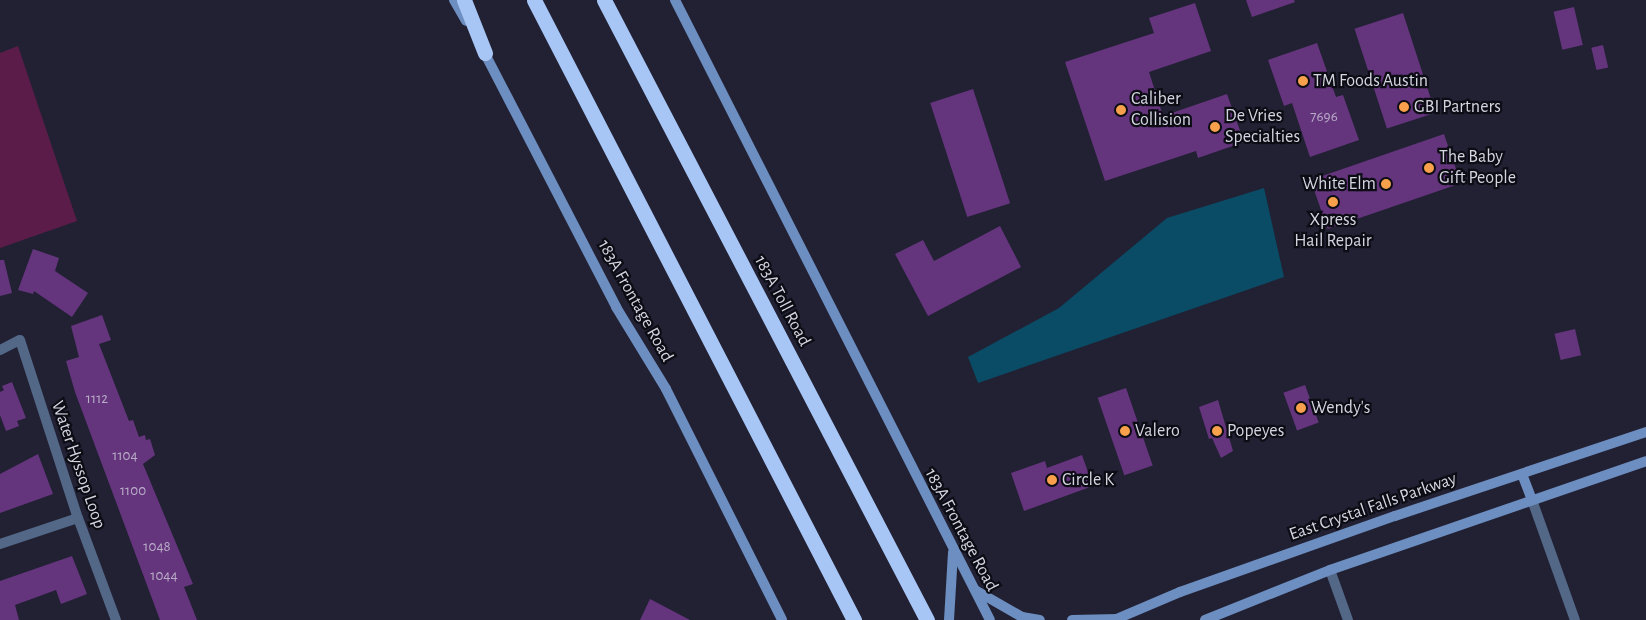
<!DOCTYPE html>
<style>
body{margin:0}
#map{position:relative;width:1646px;height:620px;overflow:hidden;background:#222134;font-family:"Alegreya Sans",sans-serif}
div>[style]{position:absolute}
.green>*{inset:0;background:#5b1c4a}
.water>*{inset:0;background:#0a4b65}
.building>*{inset:0;background:#64347c;transform-origin:0 0}
.minor>*{height:10px;margin:-5px;padding:0 5px;transform-origin:5px;border-radius:5px;background:#536787}
.secondary>*{height:10px;margin:-5px;padding:0 5px;transform-origin:5px;border-radius:5px;background:#6d8ec0}
.motorway>*{height:15px;margin:-7.5px;padding:0 7.5px;transform-origin:7.5px;border-radius:7.5px;background:#a7c6f5}
.dots>*{width:14px;height:14px;translate:-50% -50%;box-sizing:border-box;border:2px solid #0c0c14;border-radius:50%}
span{translate:-50% -50%;white-space:nowrap;text-align:center;line-height:1.15;-webkit-text-stroke:4.5px #0c0c14;paint-order:stroke}
.number-label{font-size:15px;color:#b9adc8}
.number-label span{-webkit-text-stroke-width:0}
.poi-label{font-size:18px;color:#d5d5e2}
.left{translate:0 -50%;text-align:left}
.right{translate:-100% -50%;text-align:right}
.street-label{font-size:18px;color:#d5d5e2}
</style>
<div id="map">
<div class="green">
<i style="clip-path:polygon(18px 46px,77px 221px,0 248px,0 53px)"></i>
</div>
<div class="water">
<i style="clip-path:polygon(1264px 188px,1284px 277px,978px 383px,968px 357px,1059px 308px,1167px 218px)"></i>
</div>
<div class="building">
<i style="clip-path:polygon(1246px 0,1294px 0,1295px 2px,1252px 17px)"></i>
<i style="clip-path:polygon(1195px 3px,1211px 51px,1149px 72px,1163px 116px,1227px 94px,1244px 142px,1198px 158px,1196px 151px,1105px 181px,1065px 62px,1154px 33px,1149px 18px)"></i>
<i style="left:1574px;top:7px;width:39px;height:21px;rotate:77deg"></i>
<i style="left:1403px;top:13px;width:105px;height:51px;rotate:72deg"></i>
<i style="clip-path:polygon(1317px 43px,1336px 97px,1343px 95px,1359px 140px,1310px 157px,1292px 103px,1284px 106px,1268px 60px)"></i>
<i style="left:1603px;top:45px;width:23px;height:12px;rotate:77deg"></i>
<i style="left:973px;top:89px;width:120px;height:45px;rotate:72deg"></i>
<i style="left:1444px;top:134px;width:52px;height:141px;rotate:71deg"></i>
<i style="clip-path:polygon(1000px 226px,1021px 267px,928px 316px,895px 254px,923px 240px,934px 261px)"></i>
<i style="clip-path:polygon(33px 249px,59px 258px,55px 271px,88px 293px,72px 317px,34px 291px,33px 294px,18px 290px)"></i>
<i style="clip-path:polygon(0 260px,4px 260px,12px 293px,0 296px)"></i>
<i style="clip-path:polygon(102px 315px,111px 340px,99px 344px,129px 421px,133px 420px,139px 437px,145px 435px,146px 440px,150px 439px,155px 455px,143px 464px,193px 584px,184px 587px,197px 620px,160px 620px,75px 392px,66px 361px,79px 357px,71px 326px)"></i>
<i style="left:1575px;top:329px;width:27px;height:21px;rotate:77deg"></i>
<i style="clip-path:polygon(12px 382px,26px 418px,17px 421px,19px 426px,6px 431px,0 415px,0 392px,4px 390px,2px 386px)"></i>
<i style="left:1305px;top:385px;width:40px;height:23px;rotate:70deg"></i>
<i style="left:1126px;top:388px;width:82px;height:30px;rotate:71deg"></i>
<i style="clip-path:polygon(1218px 400px,1233px 451px,1221px 458px,1212px 438px,1209px 439px,1199px 407px)"></i>
<i style="clip-path:polygon(38px 454px,53px 494px,0 513px,0 474px)"></i>
<i style="clip-path:polygon(1082px 455px,1093px 486px,1024px 511px,1011px 473px,1045px 461px,1047px 468px)"></i>
<i style="clip-path:polygon(72px 556px,87px 594px,61px 604px,56px 590px,15px 605px,19px 620px,0 620px,0 581px)"></i>
<i style="clip-path:polygon(650px 599px,690px 620px,640px 620px)"></i>
</div>
<div class="minor">
<i style="left:0;top:350px;width:22px;rotate:-27deg"></i>
<i style="left:20px;top:340px;width:187px;rotate:72deg"></i>
<i style="left:78px;top:518px;width:109px;rotate:69.6deg"></i>
<i style="left:1532px;top:500px;width:127px;rotate:70.3deg"></i>
<i style="left:0;top:544px;width:82px;rotate:-18.4deg"></i>
<i style="left:1330px;top:570px;width:53px;rotate:70.2deg"></i>
</div>
<div class="secondary">
<i style="left:454px;top:0;width:24px;rotate:60deg"></i>
<i style="left:675px;top:0;width:695px;rotate:63.07deg"></i>
<i style="left:482px;top:48px;width:292px;rotate:62.6deg"></i>
<i style="left:616px;top:307px;width:96px;rotate:58.6deg"></i>
<i style="left:666px;top:389px;width:258px;rotate:63.3deg"></i>
<i style="left:1522px;top:474px;width:28px;rotate:69deg"></i>
<i style="left:975px;top:590px;width:54px;rotate:29.9deg"></i>
<i style="left:1022px;top:617px;width:18px;rotate:9deg"></i>
<i style="left:949px;top:620px;width:68px;rotate:-86.6deg"></i>
<i style="left:1072px;top:620px;width:46px;rotate:-1.2deg"></i>
<i style="left:1114px;top:620px;width:72px;rotate:-23deg"></i>
<i style="left:1180px;top:592px;width:228px;rotate:-19.5deg"></i>
<i style="left:1395px;top:516px;width:265px;rotate:-18.5deg"></i>
<i style="left:1205px;top:620px;width:135px;rotate:-21.8deg"></i>
<i style="left:1330px;top:570px;width:334px;rotate:-19deg"></i>
</div>
<div class="motorway">
<i style="left:464px;top:0;width:57px;rotate:68.4deg"></i>
<i style="left:534px;top:0;width:698px;rotate:62.7deg"></i>
<i style="left:604px;top:0;width:699px;rotate:62.48deg"></i>
</div>
<div class="dots">
<i style="left:1303px;top:81px;background:#f9a04c"></i>
<i style="left:1404px;top:107px;background:#f9a04c"></i>
<i style="left:1121px;top:110px;background:#f9a04c"></i>
<i style="left:1215px;top:127px;background:#f9a04c"></i>
<i style="left:1429px;top:168px;background:#f9a04c"></i>
<i style="left:1386px;top:184px;background:#f9a04c"></i>
<i style="left:1333px;top:202px;background:#f9a04c"></i>
<i style="left:1301px;top:408px;background:#f9a04c"></i>
<i style="left:1125px;top:431px;background:#f9a04c"></i>
<i style="left:1217px;top:431px;background:#f9a04c"></i>
<i style="left:1052px;top:480px;background:#f9a04c"></i>
</div>
<div class="number-label">
<span style="left:1324px;top:117px">7696</span>
<span style="left:97px;top:399px">1112</span>
<span style="left:125px;top:456px">1104</span>
<span style="left:133px;top:491px">1100</span>
<span style="left:157px;top:547px">1048</span>
<span style="left:164px;top:576px">1044</span>
</div>
<div class="poi-label">
<span class="left" style="left:1313px;top:81px">TM Foods Austin</span>
<span class="left" style="left:1131px;top:110px">Caliber<br>Collision</span>
<span class="left" style="left:1414px;top:107px">GBI Partners</span>
<span class="left" style="left:1225px;top:127px">De Vries<br>Specialties</span>
<span class="left" style="left:1439px;top:168px">The Baby<br>Gift People</span>
<span class="right" style="left:1376px;top:184px">White Elm</span>
<span style="left:1333px;top:231px">Xpress<br>Hail Repair</span>
<span class="left" style="left:1311px;top:408px">Wendy's</span>
<span class="left" style="left:1135px;top:431px">Valero</span>
<span class="left" style="left:1227px;top:431px">Popeyes</span>
<span class="left" style="left:1062px;top:480px">Circle K</span>
</div>
<div class="street-label">
<span style="left:635px;top:301px;rotate:61deg">183A Frontage Road</span>
<span style="left:782px;top:301px;rotate:62deg">183A Toll Road</span>
<span style="left:78px;top:465px;rotate:71deg">Water Hyssop Loop</span>
<span style="left:1373px;top:507px;rotate:-19deg">East Crystal Falls Parkway</span>
<span style="left:961px;top:530px;rotate:62deg">183A Frontage Road</span>
</div>
</div>
